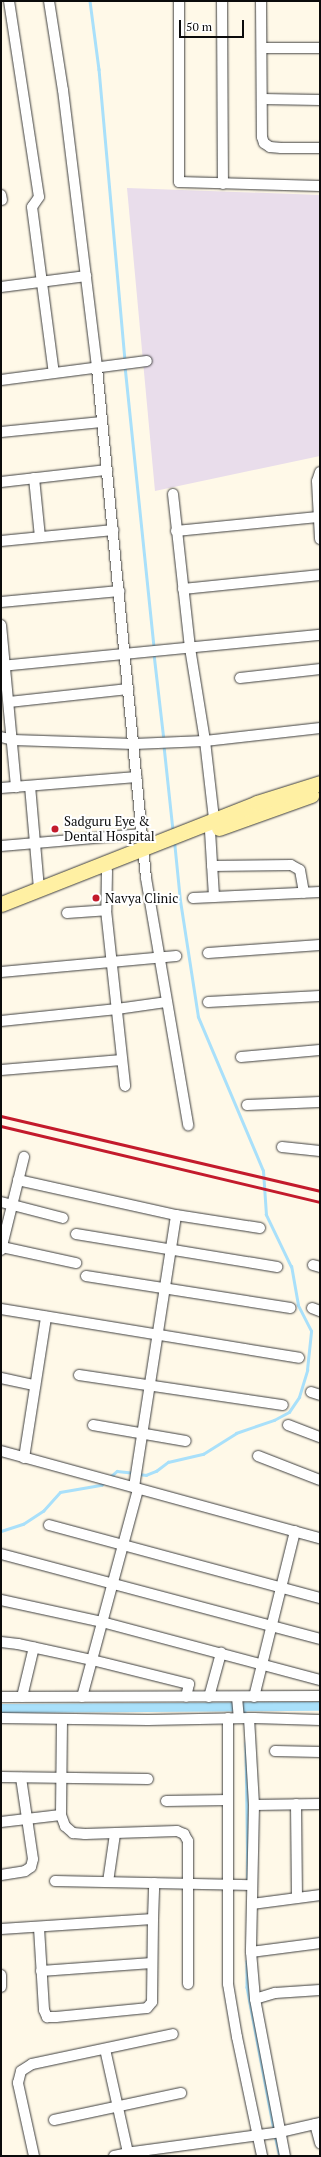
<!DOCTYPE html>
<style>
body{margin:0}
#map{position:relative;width:321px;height:2157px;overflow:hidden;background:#fff9e8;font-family:"PT Serif",serif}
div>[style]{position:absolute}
.industrial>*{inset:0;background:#e9ddeb}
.stream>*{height:2.5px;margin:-1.25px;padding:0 1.25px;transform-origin:1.25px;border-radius:1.25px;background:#a9e0fa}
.canal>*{height:9px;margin:-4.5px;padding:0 4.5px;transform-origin:4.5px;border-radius:4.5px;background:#a9e0fa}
.roads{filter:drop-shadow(0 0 1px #3e3e3e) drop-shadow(0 0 1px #3e3e3e)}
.street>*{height:10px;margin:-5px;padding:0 5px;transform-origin:5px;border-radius:5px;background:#fff}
.secondary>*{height:15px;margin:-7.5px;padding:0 7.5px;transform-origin:7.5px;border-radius:7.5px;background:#fff0a3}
.rail>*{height:2.5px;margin:-1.25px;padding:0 1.25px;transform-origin:1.25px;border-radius:1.25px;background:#c31b2c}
.dots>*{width:11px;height:11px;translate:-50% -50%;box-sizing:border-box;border:2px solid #fff;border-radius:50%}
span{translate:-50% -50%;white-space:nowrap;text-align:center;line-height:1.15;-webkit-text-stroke:4px #fff;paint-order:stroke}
.poi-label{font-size:13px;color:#0b0b0b}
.left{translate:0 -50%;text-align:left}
.frame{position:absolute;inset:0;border:2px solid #0b0b0b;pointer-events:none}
.scale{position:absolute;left:179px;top:20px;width:65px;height:18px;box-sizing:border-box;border:2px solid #0b0b0b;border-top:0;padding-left:5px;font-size:12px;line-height:14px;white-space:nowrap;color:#0b0b0b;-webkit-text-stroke:3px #fff;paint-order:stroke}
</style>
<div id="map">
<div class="industrial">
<i style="clip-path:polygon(127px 188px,320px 195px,320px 456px,155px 491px)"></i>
</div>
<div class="stream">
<i style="left:90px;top:1px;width:69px;rotate:82.5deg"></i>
<i style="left:99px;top:69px;width:293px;rotate:84.9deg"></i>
<i style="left:125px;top:366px;width:284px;rotate:84.1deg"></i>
<i style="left:154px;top:654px;width:88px;rotate:83.4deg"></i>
<i style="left:164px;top:746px;width:84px;rotate:83.9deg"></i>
<i style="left:139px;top:1474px;width:7px;rotate:8deg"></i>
<i style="left:146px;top:1475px;width:11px;rotate:-22deg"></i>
<i style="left:156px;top:1471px;width:15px;rotate:-37deg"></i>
<i style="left:168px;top:1462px;width:36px;rotate:-13deg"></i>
<i style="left:203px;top:1454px;width:39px;rotate:-32deg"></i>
<i style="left:236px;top:1433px;width:40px;rotate:-18.9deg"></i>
<i style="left:274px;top:1420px;width:17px;rotate:-28deg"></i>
<i style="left:289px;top:1412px;width:18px;rotate:-56deg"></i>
<i style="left:299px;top:1397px;width:28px;rotate:-73deg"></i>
<i style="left:307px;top:1370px;width:39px;rotate:-84deg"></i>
<i style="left:311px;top:1331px;width:29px;rotate:-117deg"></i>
<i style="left:298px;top:1305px;width:39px;rotate:-100deg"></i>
<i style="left:291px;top:1267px;width:58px;rotate:-115.7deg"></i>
<i style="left:266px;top:1215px;width:44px;rotate:-93.9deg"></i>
<i style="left:263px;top:1171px;width:167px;rotate:-112.9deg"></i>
<i style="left:198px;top:1017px;width:117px;rotate:-98.8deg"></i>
<i style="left:180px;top:901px;width:60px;rotate:-95.7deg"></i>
<i style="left:110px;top:1477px;width:9px;rotate:-41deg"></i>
<i style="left:117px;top:1471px;width:18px;rotate:6deg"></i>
<i style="left:1px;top:1531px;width:23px;rotate:-18deg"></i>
<i style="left:23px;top:1524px;width:24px;rotate:-33deg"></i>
<i style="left:43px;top:1511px;width:25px;rotate:-48deg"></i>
<i style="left:60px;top:1492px;width:42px;rotate:-9.7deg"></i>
<i style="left:101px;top:1485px;width:5px;rotate:-37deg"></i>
<i style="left:245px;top:1707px;width:9px;rotate:90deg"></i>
<i style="left:246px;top:1743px;width:137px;rotate:89.2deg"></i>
<i style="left:247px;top:1961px;width:26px;rotate:90deg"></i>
<i style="left:247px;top:1987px;width:146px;rotate:79.3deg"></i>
<i style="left:275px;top:2135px;width:22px;rotate:77deg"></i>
</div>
<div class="canal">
<i style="left:1px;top:1708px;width:319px;rotate:-0.4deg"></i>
</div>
<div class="roads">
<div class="street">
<i style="left:9px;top:1px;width:198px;rotate:81.3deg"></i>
<i style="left:39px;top:197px;width:12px;rotate:125deg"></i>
<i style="left:32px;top:207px;width:167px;rotate:82.5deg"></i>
<i style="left:49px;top:1px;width:90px;rotate:81.1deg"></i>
<i style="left:63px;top:90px;width:280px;rotate:83deg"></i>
<i style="left:97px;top:368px;width:512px;rotate:84.51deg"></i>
<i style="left:146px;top:878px;width:251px;rotate:80.3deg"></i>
<i style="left:179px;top:1px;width:181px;rotate:90deg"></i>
<i style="left:179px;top:182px;width:141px;rotate:1.6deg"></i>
<i style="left:222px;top:1px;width:183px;rotate:89.7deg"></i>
<i style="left:261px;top:1px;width:136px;rotate:89.6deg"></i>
<i style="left:262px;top:137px;width:6px;rotate:72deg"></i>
<i style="left:264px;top:143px;width:7px;rotate:34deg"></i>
<i style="left:270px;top:147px;width:11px;rotate:5deg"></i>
<i style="left:281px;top:148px;width:39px"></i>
<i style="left:262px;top:48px;width:58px"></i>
<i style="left:262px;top:99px;width:58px;rotate:1deg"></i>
<i style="left:1px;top:195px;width:5px;rotate:79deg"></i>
<i style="left:1px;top:287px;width:86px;rotate:-7.4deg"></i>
<i style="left:1px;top:380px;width:147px;rotate:-7.4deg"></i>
<i style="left:1px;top:432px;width:101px;rotate:-5.7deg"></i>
<i style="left:320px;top:472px;width:9px;rotate:108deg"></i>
<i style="left:317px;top:481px;width:58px;rotate:87deg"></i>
<i style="left:34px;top:478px;width:59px;rotate:84.2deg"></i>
<i style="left:1px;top:482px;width:107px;rotate:-6.5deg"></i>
<i style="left:173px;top:494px;width:155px;rotate:83.7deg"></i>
<i style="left:190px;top:648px;width:94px;rotate:80.8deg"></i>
<i style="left:205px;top:741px;width:79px;rotate:83.4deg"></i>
<i style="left:176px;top:531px;width:145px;rotate:-5.6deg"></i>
<i style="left:1px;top:541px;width:113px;rotate:-5.6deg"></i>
<i style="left:183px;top:589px;width:138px;rotate:-5.8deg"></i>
<i style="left:1px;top:602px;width:119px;rotate:-5.3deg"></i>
<i style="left:1px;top:625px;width:163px;rotate:84.7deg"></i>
<i style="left:1px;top:666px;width:321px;rotate:-5.6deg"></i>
<i style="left:240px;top:678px;width:81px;rotate:-6.4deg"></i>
<i style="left:9px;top:702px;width:120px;rotate:-6.2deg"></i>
<i style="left:1px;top:737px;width:12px;rotate:14deg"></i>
<i style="left:13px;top:740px;width:121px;rotate:1.9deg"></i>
<i style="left:134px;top:744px;width:71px;rotate:-2.4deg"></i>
<i style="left:205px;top:741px;width:116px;rotate:-6.4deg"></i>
<i style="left:30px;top:786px;width:103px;rotate:85deg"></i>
<i style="left:1px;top:788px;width:136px;rotate:-4.6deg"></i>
<i style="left:210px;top:831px;width:66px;rotate:86.5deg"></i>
<i style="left:1px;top:846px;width:142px;rotate:-4.9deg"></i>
<i style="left:212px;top:866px;width:79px;rotate:-0.7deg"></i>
<i style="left:291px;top:865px;width:10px;rotate:29deg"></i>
<i style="left:300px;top:870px;width:23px;rotate:80deg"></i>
<i style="left:107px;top:871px;width:39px;rotate:91deg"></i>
<i style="left:106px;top:910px;width:177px;rotate:83.8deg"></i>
<i style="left:193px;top:898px;width:127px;rotate:-2.7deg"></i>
<i style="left:67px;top:913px;width:39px;rotate:-4deg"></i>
<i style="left:208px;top:953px;width:112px;rotate:-4.1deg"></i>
<i style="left:1px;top:972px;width:176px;rotate:-5.2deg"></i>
<i style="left:208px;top:1002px;width:112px;rotate:-3.1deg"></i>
<i style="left:1px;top:1021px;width:117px;rotate:-5.9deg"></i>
<i style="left:117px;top:1009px;width:49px;rotate:-8.1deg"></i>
<i style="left:241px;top:1057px;width:79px;rotate:-5.1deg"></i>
<i style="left:1px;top:1070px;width:121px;rotate:-4.7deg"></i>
<i style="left:247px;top:1105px;width:73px;rotate:-2.4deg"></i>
<i style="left:282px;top:1147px;width:38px;rotate:6deg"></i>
<i style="left:18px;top:1180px;width:162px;rotate:12.5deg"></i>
<i style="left:176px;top:1215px;width:85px;rotate:8.8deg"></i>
<i style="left:1px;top:1202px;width:64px;rotate:14.5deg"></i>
<i style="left:76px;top:1234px;width:204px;rotate:9.3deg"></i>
<i style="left:2px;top:1247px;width:76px;rotate:12.2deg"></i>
<i style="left:1px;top:1250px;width:96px;rotate:-76.1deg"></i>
<i style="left:313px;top:1265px;width:7px;rotate:16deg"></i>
<i style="left:86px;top:1276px;width:207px;rotate:8.9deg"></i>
<i style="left:312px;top:1308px;width:9px;rotate:21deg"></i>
<i style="left:1px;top:1309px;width:302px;rotate:9.3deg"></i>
<i style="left:79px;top:1375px;width:206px;rotate:8.4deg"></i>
<i style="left:1px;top:1378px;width:35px;rotate:12deg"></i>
<i style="left:311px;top:1392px;width:9px;rotate:18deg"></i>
<i style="left:93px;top:1425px;width:94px;rotate:9.8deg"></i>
<i style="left:288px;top:1425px;width:34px;rotate:21deg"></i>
<i style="left:1px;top:1451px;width:331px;rotate:15.3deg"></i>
<i style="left:258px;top:1456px;width:66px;rotate:21.2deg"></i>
<i style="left:24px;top:1458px;width:143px;rotate:-81.1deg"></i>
<i style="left:134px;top:1487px;width:275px;rotate:-81.2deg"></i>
<i style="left:49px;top:1525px;width:281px;rotate:15.1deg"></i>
<i style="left:1px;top:1554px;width:330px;rotate:14.9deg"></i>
<i style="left:1px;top:1600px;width:103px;rotate:12.3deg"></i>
<i style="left:102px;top:1622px;width:226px;rotate:14.9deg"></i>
<i style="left:1px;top:1642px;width:17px;rotate:7deg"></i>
<i style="left:18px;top:1644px;width:76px;rotate:12.2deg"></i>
<i style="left:92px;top:1660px;width:100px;rotate:13.9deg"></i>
<i style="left:189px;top:1684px;width:13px;rotate:103deg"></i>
<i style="left:1px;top:1697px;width:319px;rotate:-0.2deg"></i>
<i style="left:22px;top:1697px;width:51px;rotate:-76.5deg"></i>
<i style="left:82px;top:1697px;width:215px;rotate:-74.9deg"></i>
<i style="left:209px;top:1697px;width:46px;rotate:-74.7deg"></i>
<i style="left:237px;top:1697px;width:21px;rotate:85deg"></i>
<i style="left:254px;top:1697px;width:171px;rotate:-76.1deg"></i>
<i style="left:1px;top:1718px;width:147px;rotate:0.8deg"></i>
<i style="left:148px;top:1720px;width:106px;rotate:-1.1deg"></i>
<i style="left:254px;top:1718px;width:66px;rotate:1.7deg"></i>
<i style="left:228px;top:1718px;width:266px;rotate:90deg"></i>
<i style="left:228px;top:1984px;width:54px;rotate:80.4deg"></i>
<i style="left:237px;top:2037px;width:122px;rotate:78.1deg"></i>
<i style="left:249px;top:1718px;width:87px;rotate:86.7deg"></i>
<i style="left:254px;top:1805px;width:147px;rotate:91.2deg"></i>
<i style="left:251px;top:1952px;width:47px;rotate:85.1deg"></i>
<i style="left:255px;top:1999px;width:160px;rotate:79.2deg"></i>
<i style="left:62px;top:1719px;width:96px;rotate:90.6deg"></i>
<i style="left:61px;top:1815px;width:12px;rotate:70deg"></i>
<i style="left:65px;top:1826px;width:11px;rotate:41deg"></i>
<i style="left:73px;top:1833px;width:12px;rotate:5deg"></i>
<i style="left:85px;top:1834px;width:92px;rotate:-1.9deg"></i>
<i style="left:177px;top:1831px;width:8px;rotate:23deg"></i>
<i style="left:184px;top:1834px;width:8px;rotate:60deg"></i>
<i style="left:188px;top:1841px;width:143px;rotate:90deg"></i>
<i style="left:275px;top:1751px;width:45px;rotate:1.3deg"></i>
<i style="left:1px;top:1777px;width:147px;rotate:0.8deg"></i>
<i style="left:166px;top:1801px;width:62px;rotate:-0.9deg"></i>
<i style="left:296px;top:1804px;width:94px;rotate:89.4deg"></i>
<i style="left:254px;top:1805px;width:66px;rotate:-0.9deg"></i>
<i style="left:1px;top:1822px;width:60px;rotate:-6.7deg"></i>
<i style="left:1px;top:1875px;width:24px;rotate:-9deg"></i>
<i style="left:25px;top:1871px;width:7px;rotate:-34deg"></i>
<i style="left:31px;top:1867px;width:8px;rotate:-76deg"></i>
<i style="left:33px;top:1859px;width:82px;rotate:-98.4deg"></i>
<i style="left:55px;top:1881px;width:197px;rotate:1.2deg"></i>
<i style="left:108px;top:1882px;width:49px;rotate:-81.7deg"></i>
<i style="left:252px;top:1904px;width:69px;rotate:-7.5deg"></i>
<i style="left:39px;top:1928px;width:82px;rotate:86.5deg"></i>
<i style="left:44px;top:2010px;width:8px;rotate:67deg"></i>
<i style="left:47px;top:2017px;width:9px"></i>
<i style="left:56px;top:2017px;width:91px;rotate:-5.6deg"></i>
<i style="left:147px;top:2008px;width:8px;rotate:-50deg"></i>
<i style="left:152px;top:2002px;width:83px;rotate:-89.3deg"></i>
<i style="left:1px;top:1929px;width:152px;rotate:-3.8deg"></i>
<i style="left:153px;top:1919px;width:36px;rotate:-88deg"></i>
<i style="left:251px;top:1952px;width:70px;rotate:-7.4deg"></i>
<i style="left:41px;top:1971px;width:111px;rotate:-4.1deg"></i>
<i style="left:1px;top:1975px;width:12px;rotate:90deg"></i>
<i style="left:255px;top:1999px;width:21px;rotate:-17deg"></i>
<i style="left:275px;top:1993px;width:45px;rotate:-3.8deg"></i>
<i style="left:105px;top:2049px;width:107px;rotate:77.5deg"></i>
<i style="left:54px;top:2120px;width:130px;rotate:-12deg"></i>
<i style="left:315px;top:2124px;width:20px;rotate:75deg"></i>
<i style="left:34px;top:2156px;width:75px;rotate:-102.4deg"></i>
<i style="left:18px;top:2083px;width:12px;rotate:-76deg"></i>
<i style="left:21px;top:2071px;width:13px;rotate:-32deg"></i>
<i style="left:32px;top:2064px;width:144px;rotate:-12deg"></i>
<i style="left:114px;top:2156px;width:19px;rotate:-12deg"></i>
<i style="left:133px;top:2152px;width:148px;rotate:-7.7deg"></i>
<i style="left:280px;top:2132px;width:41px;rotate:-12.7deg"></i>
</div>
<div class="secondary">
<i style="left:219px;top:828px;width:98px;rotate:-19.7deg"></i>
<i style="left:1px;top:904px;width:275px;rotate:-21.5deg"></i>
<i style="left:257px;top:803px;width:66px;rotate:-17.6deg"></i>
</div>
</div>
<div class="rail">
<i style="left:1px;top:1116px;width:328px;rotate:13.2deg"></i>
<i style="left:1px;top:1126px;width:328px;rotate:13.4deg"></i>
</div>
<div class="dots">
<i style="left:55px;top:829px;background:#c31b2c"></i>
<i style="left:96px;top:898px;background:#c31b2c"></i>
</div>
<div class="poi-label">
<span class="left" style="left:64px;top:829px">Sadguru Eye &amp;<br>Dental Hospital</span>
<span class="left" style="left:105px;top:898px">Navya Clinic</span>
</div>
<div class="frame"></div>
<div class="scale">50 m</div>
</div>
